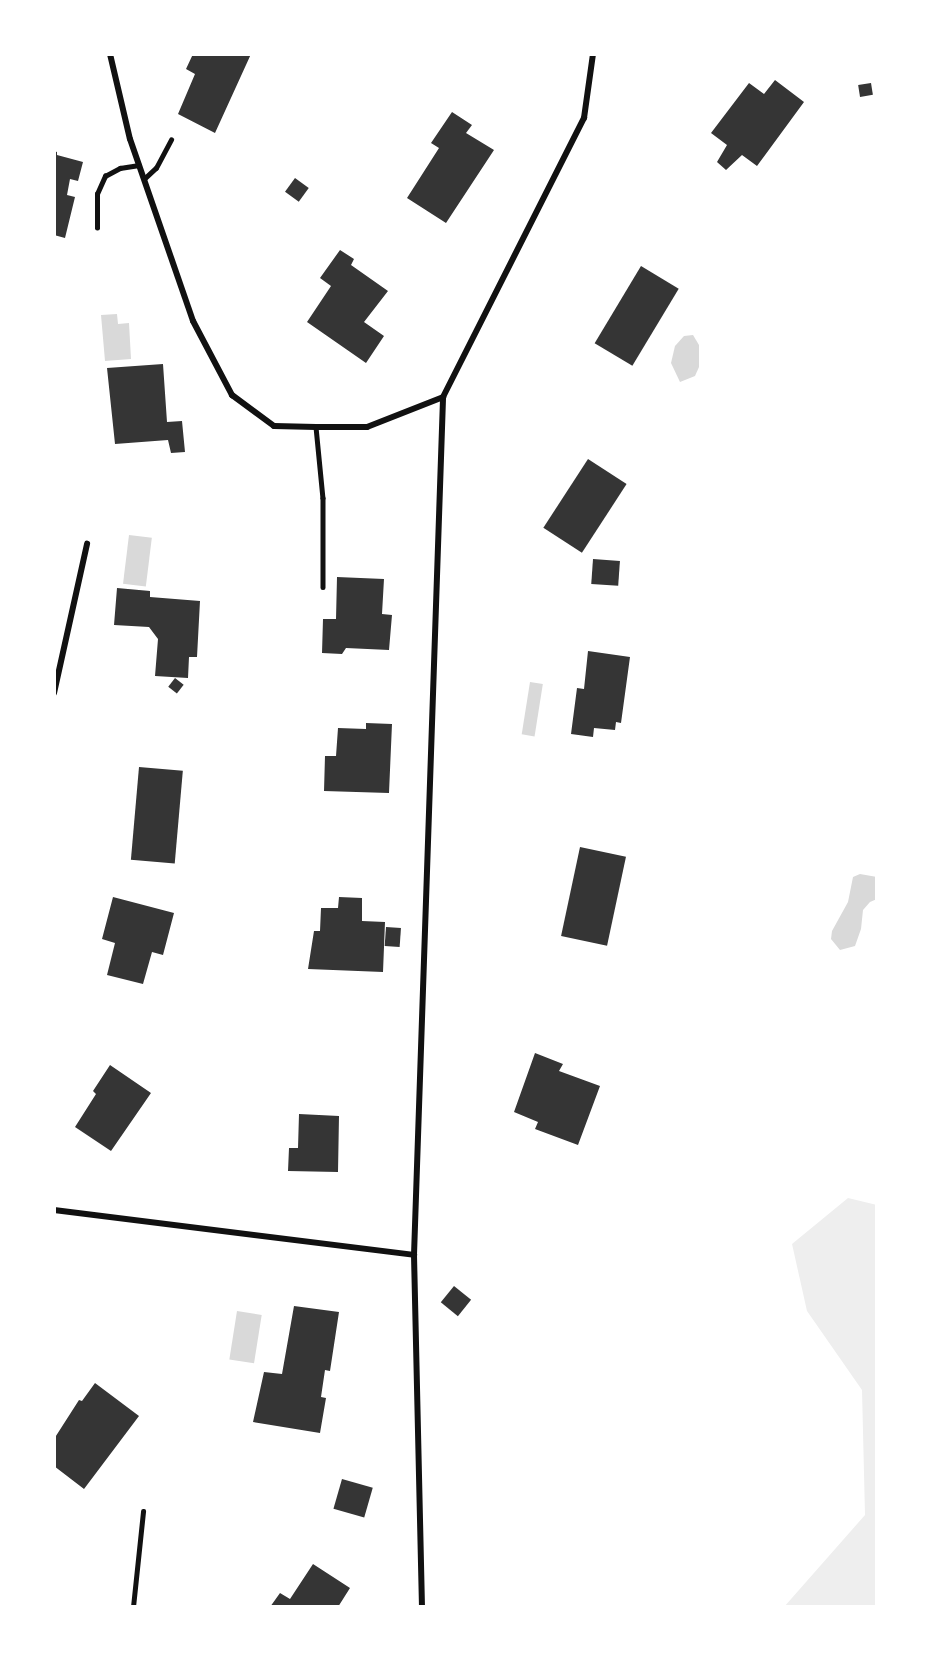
<!DOCTYPE html>
<style>
body{margin:0}
#map{position:relative;width:931px;height:1661px;overflow:hidden;background:#fff;font-family:"DM Sans",sans-serif}
div>[style]{position:absolute}
.green>*{inset:0;background:#eee}
.water>*{inset:0;background:#d9d9d9;transform-origin:0 0}
.building>*{inset:0;background:#353535;transform-origin:0 0}
.service>*{height:4.5px;margin:-2.25px;padding:0 2.25px;transform-origin:2.25px;border-radius:2.25px;background:#111}
.minor>*{height:6px;margin:-3px;padding:0 3px;transform-origin:3px;border-radius:3px;background:#111}
span{translate:-50% -50%;white-space:nowrap;text-align:center;line-height:1.15;-webkit-text-stroke:5px #fff;paint-order:stroke}
.frame{position:absolute;inset:0;border:56px solid #fff;pointer-events:none}
</style>
<div id="map">
<div class="green">
<i style="clip-path:polygon(848px 1198px,877px 1205px,877px 1607px,784px 1607px,865px 1515px,862px 1390px,807px 1311px,792px 1244px)"></i>
</div>
<div class="water">
<i style="clip-path:polygon(117px 314px,118px 324px,129px 323px,131px 359px,105px 361px,101px 315px)"></i>
<i style="clip-path:polygon(693px 335px,699px 345px,699px 367px,695px 376px,680px 382px,671px 363px,675px 346px,684px 336px)"></i>
<i style="left:129px;top:535px;width:23px;height:49px;rotate:7deg"></i>
<i style="left:530px;top:682px;width:13px;height:53px;rotate:9deg"></i>
<i style="clip-path:polygon(860px 874px,877px 877px,877px 899px,870px 902px,863px 910px,861px 929px,855px 946px,840px 950px,831px 939px,832px 931px,848px 902px,853px 877px)"></i>
<i style="left:237px;top:1311px;width:25px;height:49px;rotate:9deg"></i>
</div>
<div class="building">
<i style="clip-path:polygon(193px 54px,251px 54px,215px 133px,178px 114px,195px 74px,186px 69px)"></i>
<i style="clip-path:polygon(775px 80px,804px 102px,757px 166px,742px 155px,726px 170px,717px 162px,727px 145px,711px 133px,749px 83px,764px 94px)"></i>
<i style="left:871px;top:83px;width:12px;height:13px;rotate:81deg"></i>
<i style="clip-path:polygon(452px 112px,472px 125px,466px 133px,494px 150px,446px 223px,407px 198px,439px 148px,431px 143px)"></i>
<i style="clip-path:polygon(54px 151px,57px 152px,57px 155px,83px 162px,78px 181px,70px 179px,67px 195px,75px 197px,65px 238px,54px 235px)"></i>
<i style="left:295px;top:178px;width:17px;height:17px;rotate:36deg"></i>
<i style="clip-path:polygon(340px 250px,354px 259px,351px 265px,388px 291px,364px 322px,384px 336px,366px 363px,307px 322px,331px 286px,320px 278px)"></i>
<i style="left:641px;top:266px;width:44px;height:90px;rotate:31deg"></i>
<i style="clip-path:polygon(163px 364px,167px 422px,182px 421px,185px 452px,171px 453px,168px 440px,115px 444px,107px 368px)"></i>
<i style="left:588px;top:459px;width:46px;height:82px;rotate:33deg"></i>
<i style="left:593px;top:559px;width:27px;height:25px;rotate:4deg"></i>
<i style="clip-path:polygon(337px 577px,384px 579px,382px 614px,392px 615px,389px 650px,346px 648px,342px 654px,322px 653px,323px 619px,336px 619px)"></i>
<i style="clip-path:polygon(117px 588px,150px 591px,150px 597px,200px 601px,197px 657px,189px 657px,188px 678px,155px 676px,158px 639px,149px 627px,114px 625px)"></i>
<i style="clip-path:polygon(588px 651px,630px 657px,621px 723px,616px 722px,615px 730px,594px 728px,593px 737px,571px 734px,577px 688px,584px 689px)"></i>
<i style="left:175px;top:678px;width:11px;height:11px;rotate:38deg"></i>
<i style="clip-path:polygon(366px 723px,392px 724px,389px 793px,324px 791px,325px 756px,336px 756px,338px 728px,366px 729px)"></i>
<i style="left:139px;top:767px;width:44px;height:93px;rotate:5deg"></i>
<i style="left:580px;top:847px;width:47px;height:91px;rotate:12deg"></i>
<i style="clip-path:polygon(113px 897px,174px 913px,163px 955px,152px 952px,143px 984px,107px 975px,115px 943px,102px 939px)"></i>
<i style="clip-path:polygon(339px 897px,362px 898px,362px 921px,385px 922px,383px 972px,308px 969px,314px 931px,320px 931px,321px 908px,338px 908px)"></i>
<i style="left:386px;top:927px;width:15px;height:19px;rotate:4deg"></i>
<i style="clip-path:polygon(535px 1053px,563px 1064px,559px 1071px,600px 1086px,578px 1145px,535px 1129px,538px 1122px,514px 1112px)"></i>
<i style="clip-path:polygon(110px 1065px,151px 1093px,111px 1151px,75px 1127px,96px 1094px,93px 1091px)"></i>
<i style="clip-path:polygon(299px 1114px,339px 1116px,338px 1172px,288px 1171px,289px 1148px,298px 1148px)"></i>
<i style="left:454px;top:1286px;width:22px;height:21px;rotate:39deg"></i>
<i style="clip-path:polygon(294px 1306px,339px 1312px,330px 1371px,325px 1370px,321px 1397px,326px 1398px,320px 1433px,253px 1422px,264px 1372px,282px 1374px)"></i>
<i style="clip-path:polygon(95px 1383px,139px 1416px,84px 1489px,54px 1466px,54px 1439px,79px 1400px,82px 1401px)"></i>
<i style="left:342px;top:1479px;width:32px;height:31px;rotate:16deg"></i>
<i style="clip-path:polygon(313px 1564px,350px 1588px,338px 1607px,270px 1607px,280px 1593px,290px 1599px)"></i>
</div>
<div class="service">
<i style="left:144px;top:179px;width:16px;rotate:-43deg"></i>
<i style="left:156px;top:168px;width:32px;rotate:-62deg"></i>
<i style="left:97px;top:228px;width:34px;rotate:-90deg"></i>
<i style="left:97px;top:194px;width:20px;rotate:-66deg"></i>
<i style="left:105px;top:176px;width:17px;rotate:-28deg"></i>
<i style="left:120px;top:168px;width:19px;rotate:-9deg"></i>
<i style="left:316px;top:427px;width:71px;rotate:84.4deg"></i>
<i style="left:323px;top:498px;width:89px;rotate:90deg"></i>
<i style="left:133px;top:1607px;width:96px;rotate:-84deg"></i>
</div>
<div class="minor">
<i style="left:110px;top:54px;width:87px;rotate:76.8deg"></i>
<i style="left:130px;top:139px;width:193px;rotate:70.9deg"></i>
<i style="left:193px;top:321px;width:84px;rotate:62.2deg"></i>
<i style="left:232px;top:395px;width:52px;rotate:36.4deg"></i>
<i style="left:274px;top:426px;width:42px;rotate:1.4deg"></i>
<i style="left:316px;top:427px;width:51px"></i>
<i style="left:367px;top:427px;width:82px;rotate:-21.5deg"></i>
<i style="left:54px;top:693px;width:153px;rotate:-77.5deg"></i>
<i style="left:54px;top:1210px;width:363px;rotate:7.1deg"></i>
<i style="left:414px;top:1255px;width:858px;rotate:-88.06deg"></i>
<i style="left:443px;top:397px;width:313px;rotate:-63.2deg"></i>
<i style="left:584px;top:118px;width:65px;rotate:-82deg"></i>
<i style="left:414px;top:1255px;width:352px;rotate:88.7deg"></i>
</div>
<div class="frame"></div>
</div>
